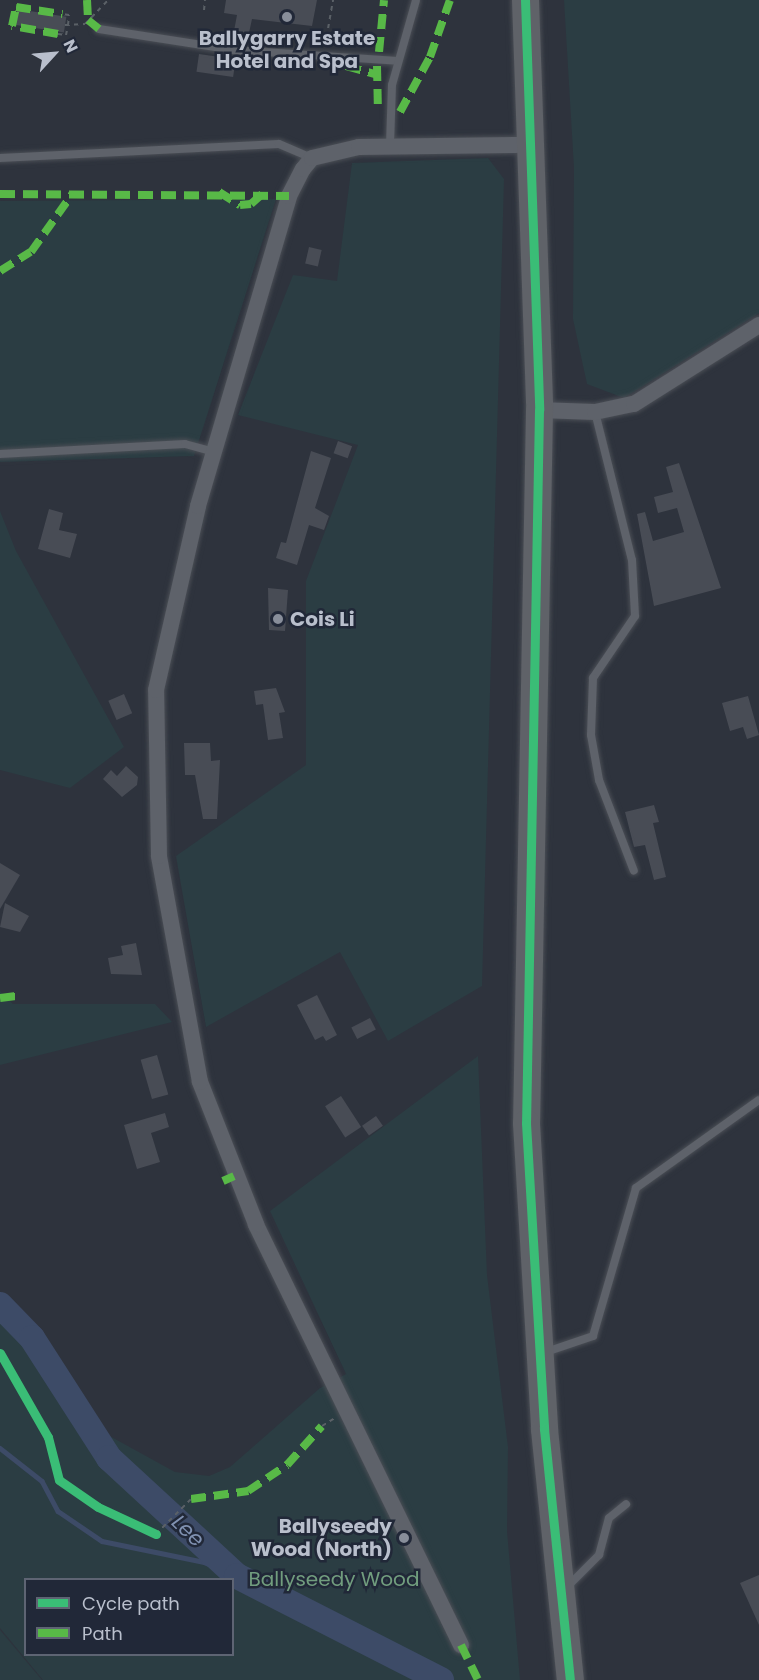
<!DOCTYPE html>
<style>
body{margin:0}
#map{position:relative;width:759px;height:1680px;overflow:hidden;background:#2e333d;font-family:Poppins,sans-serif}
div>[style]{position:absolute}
.green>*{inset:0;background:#2b3d43}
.stream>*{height:4.5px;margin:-2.25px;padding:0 2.25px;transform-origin:2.25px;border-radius:2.25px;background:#3d4b67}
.river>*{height:26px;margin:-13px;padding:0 13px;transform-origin:13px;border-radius:13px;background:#3d4b67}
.building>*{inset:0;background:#484c55;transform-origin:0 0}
.path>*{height:2px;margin-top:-1px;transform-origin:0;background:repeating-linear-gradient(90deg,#5b6167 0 4.5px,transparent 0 9px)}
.roads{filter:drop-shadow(0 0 2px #4a4e55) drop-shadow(0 0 2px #4a4e55)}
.service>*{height:8px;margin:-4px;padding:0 4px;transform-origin:4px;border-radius:4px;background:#5e626a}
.minor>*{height:16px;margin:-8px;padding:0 8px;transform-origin:8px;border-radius:8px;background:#5e626a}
.trunk>*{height:27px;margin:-13.5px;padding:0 13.5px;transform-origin:13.5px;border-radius:13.5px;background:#5f6268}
.quiet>*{height:8px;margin-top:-4px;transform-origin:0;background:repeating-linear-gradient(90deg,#58b947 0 15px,transparent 0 23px)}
.cycleway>*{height:9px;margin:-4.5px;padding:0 4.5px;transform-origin:4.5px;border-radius:4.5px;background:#3abd76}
.dots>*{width:16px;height:16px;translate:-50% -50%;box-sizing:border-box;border:3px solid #212838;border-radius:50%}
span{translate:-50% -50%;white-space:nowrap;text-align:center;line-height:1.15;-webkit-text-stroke:5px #212838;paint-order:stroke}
.poi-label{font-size:20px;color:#b9bfcc;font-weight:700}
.left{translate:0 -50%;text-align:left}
.right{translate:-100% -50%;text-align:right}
.park-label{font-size:20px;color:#719d7e}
.water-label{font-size:21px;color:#8192b2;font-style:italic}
.legend{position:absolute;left:24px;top:1578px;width:210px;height:78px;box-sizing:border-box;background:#212838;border:2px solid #5e6473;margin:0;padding:8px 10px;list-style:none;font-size:18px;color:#b9bfcc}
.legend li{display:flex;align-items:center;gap:12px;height:30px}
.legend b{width:30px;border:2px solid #5e6473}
.north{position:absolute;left:24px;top:24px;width:60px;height:60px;-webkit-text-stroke:4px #212838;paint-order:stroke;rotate:64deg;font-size:16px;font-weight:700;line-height:24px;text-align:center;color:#b9bfcc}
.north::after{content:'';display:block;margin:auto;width:21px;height:27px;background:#b9bfcc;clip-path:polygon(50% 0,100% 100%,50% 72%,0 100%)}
</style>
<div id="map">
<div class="green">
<i style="clip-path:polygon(564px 0,759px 0,759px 313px,624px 398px,587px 384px,573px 319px,574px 168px)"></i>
<i style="clip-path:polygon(488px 158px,504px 179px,482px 986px,388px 1041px,340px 952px,206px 1027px,176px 856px,306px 765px,306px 581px,358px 445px,238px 415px,293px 275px,337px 281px,352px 163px)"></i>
<i style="clip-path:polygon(276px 199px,194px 456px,0 462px,0 201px)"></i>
<i style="clip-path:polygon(0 511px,16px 551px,124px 747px,70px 788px,0 770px)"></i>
<i style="clip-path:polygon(0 991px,13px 1004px,155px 1004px,172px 1022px,0 1065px)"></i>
<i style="clip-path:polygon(evenodd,478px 1056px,487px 1275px,508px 1447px,507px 1531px,520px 1680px,43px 1680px,0 1628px,0 1293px,38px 1332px,106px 1434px,175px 1472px,209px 1476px,230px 1467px,320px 1388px,346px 1374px,270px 1211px,478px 1056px,26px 1580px,232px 1580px,232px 1654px,26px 1654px,26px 1580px)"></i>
<i style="clip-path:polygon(0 1630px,42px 1680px,0 1680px)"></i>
</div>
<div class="stream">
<i style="left:0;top:1448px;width:53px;rotate:38.2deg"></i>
<i style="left:42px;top:1481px;width:34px;rotate:62deg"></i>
<i style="left:58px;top:1511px;width:53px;rotate:34.3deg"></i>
<i style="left:102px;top:1541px;width:104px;rotate:11.6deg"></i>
<i style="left:204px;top:1562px;width:36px;rotate:23deg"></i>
</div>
<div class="river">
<i style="left:0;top:1305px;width:46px;rotate:45.9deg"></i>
<i style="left:32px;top:1338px;width:143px;rotate:57.3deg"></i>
<i style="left:109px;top:1458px;width:174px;rotate:42.7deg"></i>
<i style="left:237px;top:1576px;width:229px;rotate:27deg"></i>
</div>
<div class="building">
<i style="clip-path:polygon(226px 0,317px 0,312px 26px,252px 19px,249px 33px,234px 31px,237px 15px,224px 13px)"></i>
<i style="left:17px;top:9px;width:50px;height:16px;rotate:9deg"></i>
<i style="left:199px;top:54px;width:37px;height:18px;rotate:8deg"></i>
<i style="left:309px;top:247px;width:13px;height:17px;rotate:13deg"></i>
<i style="left:338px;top:441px;width:15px;height:13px;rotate:20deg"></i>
<i style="clip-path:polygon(311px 451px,331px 458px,315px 508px,329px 516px,324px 530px,309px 525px,297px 565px,276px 558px,281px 542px,286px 543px)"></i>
<i style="clip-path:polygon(679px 463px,721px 588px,654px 606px,637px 514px,645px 512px,653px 541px,684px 532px,677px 508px,658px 513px,654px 497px,673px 492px,666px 467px)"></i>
<i style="clip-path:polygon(49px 509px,63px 513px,59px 530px,77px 534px,70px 558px,38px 549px)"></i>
<i style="clip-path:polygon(268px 588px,288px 590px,285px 631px,269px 630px)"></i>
<i style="clip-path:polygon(276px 688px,285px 712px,279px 713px,283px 738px,268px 740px,263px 704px,256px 705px,254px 691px)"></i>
<i style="left:124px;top:694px;width:21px;height:17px;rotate:67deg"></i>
<i style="clip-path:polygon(748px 696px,759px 735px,747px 739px,743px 727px,730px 731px,722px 703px)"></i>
<i style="clip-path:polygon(184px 743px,210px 743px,211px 761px,220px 760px,217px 819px,203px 819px,195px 775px,185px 775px)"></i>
<i style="clip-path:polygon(126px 766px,138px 777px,137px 785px,122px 797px,103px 779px,111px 770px,117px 776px)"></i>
<i style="clip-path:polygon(654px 805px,659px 822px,653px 823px,666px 877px,654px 880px,645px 845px,634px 847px,625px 812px)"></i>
<i style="clip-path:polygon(0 863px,20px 875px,0 909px)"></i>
<i style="clip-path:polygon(5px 903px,29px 916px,20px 932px,0 927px)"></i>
<i style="clip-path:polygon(136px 943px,142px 975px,111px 974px,108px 958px,123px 955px,121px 946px)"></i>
<i style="clip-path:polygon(317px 995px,337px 1035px,326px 1041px,323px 1036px,315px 1040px,297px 1005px)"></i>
<i style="left:370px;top:1018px;width:13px;height:21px;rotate:63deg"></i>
<i style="left:157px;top:1055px;width:41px;height:17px;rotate:74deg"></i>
<i style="left:341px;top:1096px;width:37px;height:19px;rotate:57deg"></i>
<i style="clip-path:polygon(165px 1113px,169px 1127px,151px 1133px,160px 1162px,137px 1169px,124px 1125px)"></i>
<i style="left:376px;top:1116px;width:12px;height:17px;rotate:55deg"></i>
<i style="clip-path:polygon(759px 1575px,759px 1625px,740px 1583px)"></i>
</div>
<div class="path">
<i style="left:204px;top:10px;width:10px;rotate:-84deg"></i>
<i style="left:65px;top:25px;width:20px;rotate:-3deg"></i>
<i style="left:85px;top:24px;width:33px;rotate:-46deg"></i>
<i style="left:58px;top:34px;width:8px;rotate:7deg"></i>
<i style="left:66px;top:35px;width:10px;rotate:-79deg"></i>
<i style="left:68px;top:25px;width:10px;rotate:-84deg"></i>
<i style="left:69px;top:15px;width:7px;rotate:-172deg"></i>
<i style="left:325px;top:46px;width:47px;rotate:-80.1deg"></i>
<i style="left:322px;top:1426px;width:15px;rotate:-32deg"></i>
<i style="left:156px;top:1534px;width:49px;rotate:-45deg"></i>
</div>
<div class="roads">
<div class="service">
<i style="left:99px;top:29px;width:137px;rotate:8.8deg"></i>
<i style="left:234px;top:50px;width:164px;rotate:3.8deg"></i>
<i style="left:390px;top:145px;width:60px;rotate:-88.1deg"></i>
<i style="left:392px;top:85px;width:88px;rotate:-74.2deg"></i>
<i style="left:0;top:158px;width:279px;rotate:-2.9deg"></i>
<i style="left:279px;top:144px;width:36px;rotate:23deg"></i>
<i style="left:595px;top:412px;width:153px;rotate:76deg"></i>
<i style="left:632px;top:560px;width:56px;rotate:86.9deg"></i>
<i style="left:635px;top:616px;width:75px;rotate:124.1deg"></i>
<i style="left:593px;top:678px;width:57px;rotate:92deg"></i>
<i style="left:591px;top:735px;width:46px;rotate:79.9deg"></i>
<i style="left:599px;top:780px;width:97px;rotate:69deg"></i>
<i style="left:0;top:454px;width:185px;rotate:-3.1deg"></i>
<i style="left:185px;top:444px;width:30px;rotate:15deg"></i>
<i style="left:543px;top:1353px;width:53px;rotate:-18.8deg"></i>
<i style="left:593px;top:1336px;width:154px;rotate:-73.8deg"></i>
<i style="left:636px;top:1188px;width:151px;rotate:-35.6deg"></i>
<i style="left:566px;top:1588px;width:47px;rotate:-45deg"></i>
<i style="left:599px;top:1555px;width:38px;rotate:-75deg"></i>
<i style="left:609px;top:1518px;width:22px;rotate:-39deg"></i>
</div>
<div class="minor">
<i style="left:539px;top:410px;width:56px;rotate:2deg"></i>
<i style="left:595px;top:412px;width:40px;rotate:-12deg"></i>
<i style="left:634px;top:404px;width:148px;rotate:-32.3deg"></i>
<i style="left:461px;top:1645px;width:468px;rotate:-116deg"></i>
<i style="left:256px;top:1224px;width:153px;rotate:-111.5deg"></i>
<i style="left:200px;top:1082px;width:230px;rotate:-100.3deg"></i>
<i style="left:159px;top:856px;width:166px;rotate:-91deg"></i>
<i style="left:156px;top:690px;width:189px;rotate:-77.1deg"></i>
<i style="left:198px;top:506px;width:323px;rotate:-73.6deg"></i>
<i style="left:289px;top:196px;width:30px;rotate:-63deg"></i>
<i style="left:303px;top:169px;width:14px;rotate:-51deg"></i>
<i style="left:312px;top:158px;width:48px;rotate:-13.2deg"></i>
<i style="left:359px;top:147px;width:174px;rotate:-0.7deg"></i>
</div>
<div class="trunk">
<i style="left:525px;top:0;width:410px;rotate:88deg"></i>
<i style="left:539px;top:410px;width:713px;rotate:91.04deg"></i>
<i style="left:526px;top:1123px;width:307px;rotate:86.6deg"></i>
<i style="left:544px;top:1429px;width:252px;rotate:84.1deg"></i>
</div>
</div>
<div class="quiet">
<i style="left:87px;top:0;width:20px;rotate:87deg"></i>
<i style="left:88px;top:20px;width:14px;rotate:39deg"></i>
<i style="left:58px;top:34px;width:47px;rotate:-170.1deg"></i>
<i style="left:12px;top:26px;width:19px;rotate:-78deg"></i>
<i style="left:16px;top:7px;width:47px;rotate:8.7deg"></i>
<i style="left:379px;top:52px;width:52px;rotate:-84.5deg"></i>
<i style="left:324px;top:60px;width:53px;rotate:15.4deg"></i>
<i style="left:377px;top:66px;width:46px;rotate:88.8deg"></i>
<i style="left:400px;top:112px;width:63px;rotate:-61.4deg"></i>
<i style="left:430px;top:57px;width:60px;rotate:-70.7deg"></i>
<i style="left:219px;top:192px;width:25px;rotate:32deg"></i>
<i style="left:240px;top:205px;width:11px;rotate:-5deg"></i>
<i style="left:251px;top:204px;width:15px;rotate:-42deg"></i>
<i style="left:0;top:194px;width:289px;rotate:0.4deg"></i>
<i style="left:0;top:271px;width:36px;rotate:-32deg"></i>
<i style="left:31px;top:252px;width:72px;rotate:-54.6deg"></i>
<i style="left:0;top:998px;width:16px;rotate:-7deg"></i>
<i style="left:223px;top:1181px;width:12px;rotate:-24deg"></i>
<i style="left:191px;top:1499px;width:58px;rotate:-8deg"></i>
<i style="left:248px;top:1491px;width:47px;rotate:-33.7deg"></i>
<i style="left:287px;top:1465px;width:52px;rotate:-48.1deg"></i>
<i style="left:461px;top:1645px;width:39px;rotate:64deg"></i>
</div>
<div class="cycleway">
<i style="left:525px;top:0;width:410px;rotate:88deg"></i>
<i style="left:539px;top:410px;width:713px;rotate:91.04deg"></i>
<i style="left:526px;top:1123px;width:307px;rotate:86.6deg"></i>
<i style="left:544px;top:1429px;width:252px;rotate:84.1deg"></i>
<i style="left:0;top:1353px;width:97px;rotate:60.3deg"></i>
<i style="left:48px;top:1437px;width:44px;rotate:75.7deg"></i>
<i style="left:59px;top:1480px;width:47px;rotate:34.7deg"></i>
<i style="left:98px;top:1507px;width:64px;rotate:25deg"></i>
</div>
<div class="dots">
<i style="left:287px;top:17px;background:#888e9a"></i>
<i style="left:278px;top:619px;background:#888e9a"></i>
<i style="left:404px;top:1538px;background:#888e9a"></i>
</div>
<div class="poi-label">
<span style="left:287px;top:50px">Ballygarry Estate<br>Hotel and Spa</span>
<span class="left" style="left:290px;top:619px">Cois Li</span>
<span class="right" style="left:392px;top:1538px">Ballyseedy<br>Wood (North)</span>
</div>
<div class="park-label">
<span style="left:334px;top:1579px">Ballyseedy Wood</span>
</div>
<div class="water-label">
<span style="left:188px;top:1531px;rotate:43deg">Lee</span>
</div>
<ul class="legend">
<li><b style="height:8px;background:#3abd76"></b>Cycle path</li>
<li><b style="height:8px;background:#58b947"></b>Path</li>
</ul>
<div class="north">N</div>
</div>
